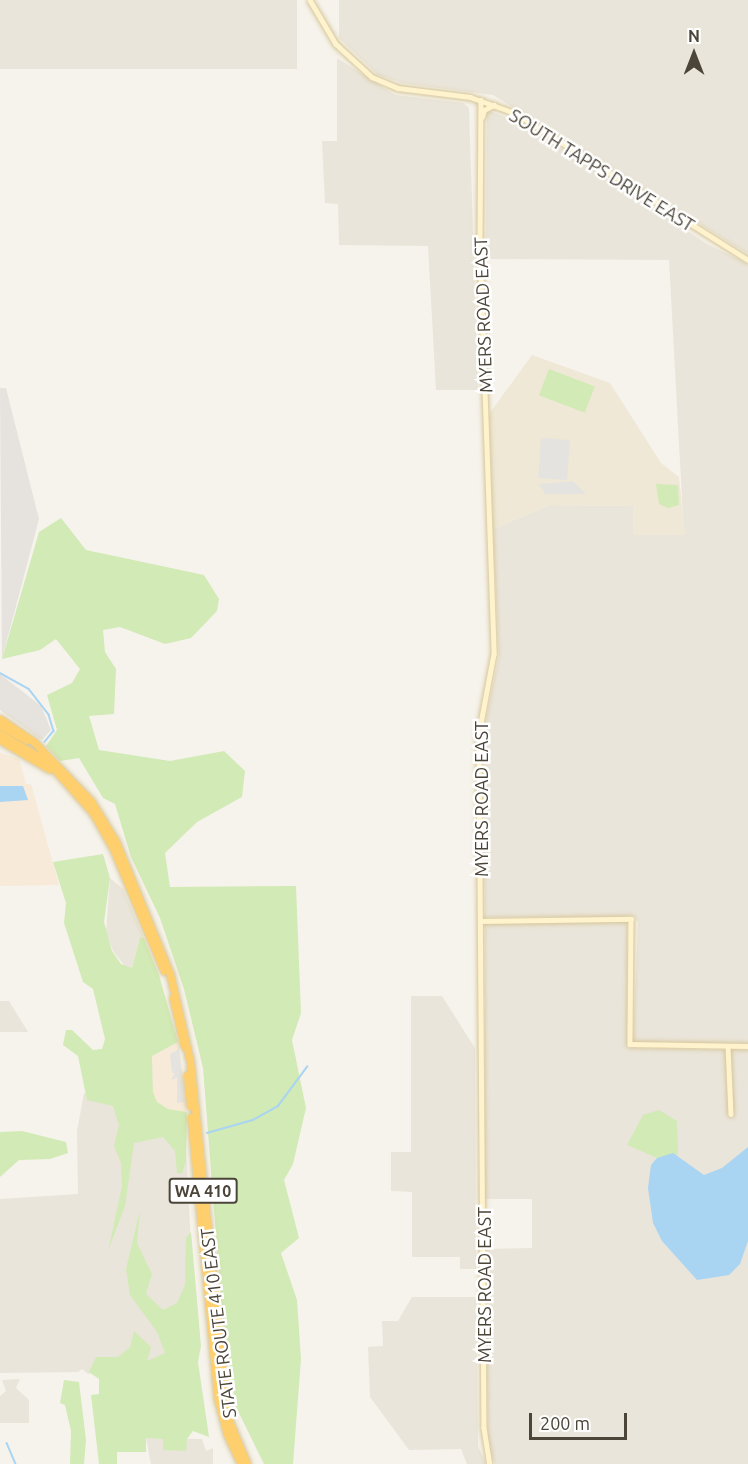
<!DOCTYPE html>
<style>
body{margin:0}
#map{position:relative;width:748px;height:1464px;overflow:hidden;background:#f6f3ec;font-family:Ubuntu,sans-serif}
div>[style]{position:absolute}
.residential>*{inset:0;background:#eae5da;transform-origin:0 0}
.commercial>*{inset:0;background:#f7ead8}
.industrial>*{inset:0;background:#e6e2dd}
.education>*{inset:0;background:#efe8d6}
.green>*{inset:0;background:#d2eab5;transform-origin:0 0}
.parking>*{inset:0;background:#e5e3e0;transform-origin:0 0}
.water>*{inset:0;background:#a9d4f2}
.stream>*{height:1.5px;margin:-0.75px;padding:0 0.75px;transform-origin:0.75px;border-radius:0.75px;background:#a9d4f2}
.roads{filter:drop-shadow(0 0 2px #d6c79b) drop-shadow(0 0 2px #d6c79b)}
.secondary>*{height:4.5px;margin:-2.25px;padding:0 2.25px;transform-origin:2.25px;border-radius:2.25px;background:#fff3cd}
.highway>*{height:7px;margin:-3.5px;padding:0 3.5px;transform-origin:3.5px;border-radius:3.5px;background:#ffcf6e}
span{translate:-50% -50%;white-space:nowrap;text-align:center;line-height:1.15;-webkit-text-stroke:5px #fff;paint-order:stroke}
.shield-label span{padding:2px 4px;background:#fff;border:2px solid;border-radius:4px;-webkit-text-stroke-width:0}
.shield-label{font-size:16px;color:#4b4439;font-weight:700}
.street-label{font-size:18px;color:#4b4439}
.north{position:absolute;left:664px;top:24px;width:60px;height:60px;-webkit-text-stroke:4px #fff;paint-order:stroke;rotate:0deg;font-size:16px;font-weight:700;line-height:24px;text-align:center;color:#4b4439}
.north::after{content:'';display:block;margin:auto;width:21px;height:27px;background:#4b4439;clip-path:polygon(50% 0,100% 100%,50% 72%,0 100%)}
.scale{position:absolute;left:529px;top:1413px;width:98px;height:27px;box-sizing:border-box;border:3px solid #4b4439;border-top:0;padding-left:8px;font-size:18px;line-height:21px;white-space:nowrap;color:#4b4439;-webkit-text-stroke:4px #fff;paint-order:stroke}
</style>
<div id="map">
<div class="residential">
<i style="left:0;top:0;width:297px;height:69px"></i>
<i style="clip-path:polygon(339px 0,748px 0,748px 254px,493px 95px,402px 83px,378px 75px,339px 38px)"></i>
<i style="clip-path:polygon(337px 58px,395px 95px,463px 103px,469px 108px,478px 390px,436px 390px,428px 246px,339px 245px,338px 204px,325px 203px,322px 141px,337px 141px)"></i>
<i style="clip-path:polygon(487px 110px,523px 124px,707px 244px,748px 264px,748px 1045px,633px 1042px,638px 923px,635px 917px,485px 917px,484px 729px,499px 656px,493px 529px,550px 505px,633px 506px,634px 535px,684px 535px,669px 260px,486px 259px)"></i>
<i style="clip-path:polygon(110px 878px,123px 889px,144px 938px,140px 937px,132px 968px,127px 969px,113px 951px,106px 932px)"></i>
<i style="clip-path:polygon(627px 921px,628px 1048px,748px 1050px,748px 1464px,495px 1464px,488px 1446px,486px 1249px,532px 1248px,532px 1199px,485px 1199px,485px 924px)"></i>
<i style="clip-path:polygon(411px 996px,442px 996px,475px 1048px,476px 1269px,460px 1269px,460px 1257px,412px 1257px,412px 1192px,391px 1191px,391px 1152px,411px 1152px)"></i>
<i style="clip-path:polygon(0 1001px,9px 1001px,28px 1032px,0 1032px)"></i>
<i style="clip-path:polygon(84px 1093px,115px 1097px,186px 1148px,192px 1263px,165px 1353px,159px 1359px,88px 1374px,82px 1369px,78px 1372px,0 1373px,0 1199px,78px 1194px,77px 1131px)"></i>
<i style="clip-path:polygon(412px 1297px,476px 1297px,478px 1446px,486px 1464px,467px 1464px,461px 1449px,409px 1450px,370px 1397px,368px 1347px,383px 1346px,382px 1321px,398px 1321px)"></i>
<i style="clip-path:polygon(20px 1379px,16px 1388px,29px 1400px,29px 1423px,0 1423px,0 1396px,6px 1391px,2px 1380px)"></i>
<i style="clip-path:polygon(146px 1438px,202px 1439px,206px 1451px,213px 1448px,213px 1464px,151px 1464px)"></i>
</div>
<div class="commercial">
<i style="clip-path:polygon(0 753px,19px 759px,26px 784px,31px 784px,59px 885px,0 886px)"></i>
<i style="clip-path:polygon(178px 1042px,183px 1073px,187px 1112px,168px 1109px,157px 1102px,153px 1092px,152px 1056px)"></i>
</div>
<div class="industrial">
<i style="clip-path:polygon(0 388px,6px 388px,39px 519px,2px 659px)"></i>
<i style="clip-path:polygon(0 674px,41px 706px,51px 730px,42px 740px,0 710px)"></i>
</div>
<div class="education">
<i style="clip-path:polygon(532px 355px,610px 383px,661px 463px,679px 477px,685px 535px,634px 535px,633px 506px,550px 505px,493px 529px,489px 414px)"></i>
</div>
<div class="green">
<i style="left:549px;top:369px;width:49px;height:28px;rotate:21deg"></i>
<i style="clip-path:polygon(656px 484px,678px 485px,679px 505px,668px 508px,659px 504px)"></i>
<i style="clip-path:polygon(61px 518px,86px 550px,204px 575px,219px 599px,217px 611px,191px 638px,165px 644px,120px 627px,103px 630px,105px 652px,116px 669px,114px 714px,89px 716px,99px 750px,170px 761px,224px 751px,245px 771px,242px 797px,197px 822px,165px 853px,170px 887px,296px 886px,301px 1013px,292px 1040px,306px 1108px,293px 1164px,284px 1180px,299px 1238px,281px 1253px,297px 1300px,301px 1359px,293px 1464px,264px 1464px,236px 1407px,222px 1313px,203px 1068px,184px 989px,160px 918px,131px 857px,115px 804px,103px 798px,79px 758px,60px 761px,46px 746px,57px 730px,47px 695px,72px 683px,80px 669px,56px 639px,40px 650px,2px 659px,39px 532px)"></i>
<i style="clip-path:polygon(103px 854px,110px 878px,104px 922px,112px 951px,121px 964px,132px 968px,140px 937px,144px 938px,159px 975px,178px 1042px,152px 1056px,153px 1092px,157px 1102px,168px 1109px,187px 1112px,186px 1161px,182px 1174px,177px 1173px,175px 1151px,163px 1137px,134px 1143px,125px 1206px,108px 1251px,122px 1186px,121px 1163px,114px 1146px,119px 1125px,113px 1106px,87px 1100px,78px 1056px,63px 1045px,66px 1030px,72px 1030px,93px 1050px,102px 1049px,105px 1039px,93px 989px,83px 982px,64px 923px,66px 903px,53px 862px)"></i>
<i style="clip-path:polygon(659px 1110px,677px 1121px,678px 1155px,657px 1158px,627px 1145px,643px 1115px)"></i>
<i style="clip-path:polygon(22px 1131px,66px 1142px,68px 1153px,50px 1159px,19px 1160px,0 1177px,0 1132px)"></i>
<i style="clip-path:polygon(140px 1210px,137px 1243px,152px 1274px,146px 1294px,163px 1310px,177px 1303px,185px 1285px,186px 1238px,191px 1232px,201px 1346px,198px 1362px,209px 1437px,193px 1431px,187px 1439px,186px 1451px,163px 1450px,163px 1439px,146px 1438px,146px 1452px,117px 1452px,117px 1464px,99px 1464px,91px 1395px,99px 1394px,99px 1379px,89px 1372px,96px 1357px,118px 1357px,130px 1347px,134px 1331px,151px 1347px,147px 1361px,165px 1353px,157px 1332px,130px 1295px,126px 1269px)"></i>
<i style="clip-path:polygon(64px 1380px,79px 1382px,86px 1440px,84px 1464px,70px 1464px,71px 1431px,65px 1405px,60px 1403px)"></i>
</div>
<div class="parking">
<i style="left:541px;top:438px;width:29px;height:40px;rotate:4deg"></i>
<i style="clip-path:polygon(573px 481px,586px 494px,545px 494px,539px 484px)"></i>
<i style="clip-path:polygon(179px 1049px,185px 1102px,177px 1103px,177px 1078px,171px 1080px,175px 1073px,172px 1073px,170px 1054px)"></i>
</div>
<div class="water">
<i style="clip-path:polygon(0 786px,23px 786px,28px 800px,0 802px)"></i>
<i style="clip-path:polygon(748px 1147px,748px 1241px,740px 1264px,729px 1275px,697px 1280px,662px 1241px,653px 1223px,648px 1188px,651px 1165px,657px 1158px,673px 1153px,704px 1175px,722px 1168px)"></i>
</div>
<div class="stream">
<i style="left:0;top:673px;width:33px;rotate:29deg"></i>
<i style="left:29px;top:689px;width:33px;rotate:52deg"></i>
<i style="left:49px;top:715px;width:17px;rotate:73deg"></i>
<i style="left:54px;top:731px;width:14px;rotate:129deg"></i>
<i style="left:207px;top:1133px;width:48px;rotate:-15.8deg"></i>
<i style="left:253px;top:1120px;width:29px;rotate:-29deg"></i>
<i style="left:278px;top:1106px;width:49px;rotate:-53.4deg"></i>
<i style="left:7px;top:1443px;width:23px;rotate:67deg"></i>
</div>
<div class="roads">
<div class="secondary">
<i style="left:310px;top:0;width:51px;rotate:59.4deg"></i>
<i style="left:336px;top:44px;width:49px;rotate:42.5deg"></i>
<i style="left:372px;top:77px;width:28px;rotate:23deg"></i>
<i style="left:398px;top:88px;width:73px;rotate:7.1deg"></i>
<i style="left:470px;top:97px;width:48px;rotate:19.6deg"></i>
<i style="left:515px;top:113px;width:275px;rotate:32.2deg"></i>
<i style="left:481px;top:100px;width:147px;rotate:90.4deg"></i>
<i style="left:480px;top:247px;width:407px;rotate:88deg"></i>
<i style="left:494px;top:654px;width:81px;rotate:100.6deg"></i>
<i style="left:479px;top:734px;width:694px;rotate:89.59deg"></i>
<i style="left:484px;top:1428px;width:36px;rotate:81deg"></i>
<i style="left:482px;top:117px;width:7px;rotate:-74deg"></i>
<i style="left:484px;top:110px;width:11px;rotate:-27deg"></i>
<i style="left:481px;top:921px;width:150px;rotate:-0.8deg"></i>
<i style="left:631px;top:919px;width:125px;rotate:90.5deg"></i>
<i style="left:630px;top:1044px;width:118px;rotate:1deg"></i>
<i style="left:728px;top:1046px;width:68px;rotate:87.5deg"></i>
</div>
<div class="highway">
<i style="left:0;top:719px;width:40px;rotate:34deg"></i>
<i style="left:33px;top:741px;width:83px;rotate:46deg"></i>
<i style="left:91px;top:801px;width:48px;rotate:58.6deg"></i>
<i style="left:116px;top:842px;width:143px;rotate:67.8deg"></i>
<i style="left:170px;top:974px;width:89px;rotate:77.1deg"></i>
<i style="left:190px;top:1061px;width:357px;rotate:84deg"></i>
<i style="left:227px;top:1416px;width:52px;rotate:67.4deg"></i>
<i style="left:0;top:726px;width:30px;rotate:28deg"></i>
<i style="left:0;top:734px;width:54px;rotate:29.9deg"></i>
<i style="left:47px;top:761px;width:69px;rotate:48.5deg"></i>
<i style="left:93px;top:813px;width:40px;rotate:60.3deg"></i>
<i style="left:113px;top:848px;width:133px;rotate:67.5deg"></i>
<i style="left:0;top:740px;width:57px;rotate:30.6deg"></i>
<i style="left:173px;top:998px;width:49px;rotate:77.1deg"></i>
<i style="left:187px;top:1075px;width:31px;rotate:84deg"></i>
<i style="left:191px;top:1117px;width:284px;rotate:84.6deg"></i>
<i style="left:218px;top:1400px;width:35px;rotate:75deg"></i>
<i style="left:227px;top:1434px;width:33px;rotate:65deg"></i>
</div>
</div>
<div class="shield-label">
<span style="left:203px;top:1191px">WA 410</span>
</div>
<div class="street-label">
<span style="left:602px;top:170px;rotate:32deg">SOUTH TAPPS DRIVE EAST</span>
<span style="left:483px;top:315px;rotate:-92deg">MYERS ROAD EAST</span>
<span style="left:481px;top:799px;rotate:-90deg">MYERS ROAD EAST</span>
<span style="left:484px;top:1285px;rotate:-90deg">MYERS ROAD EAST</span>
<span style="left:218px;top:1323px;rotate:-97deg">STATE ROUTE 410 EAST</span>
</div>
<div class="north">N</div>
<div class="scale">200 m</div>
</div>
